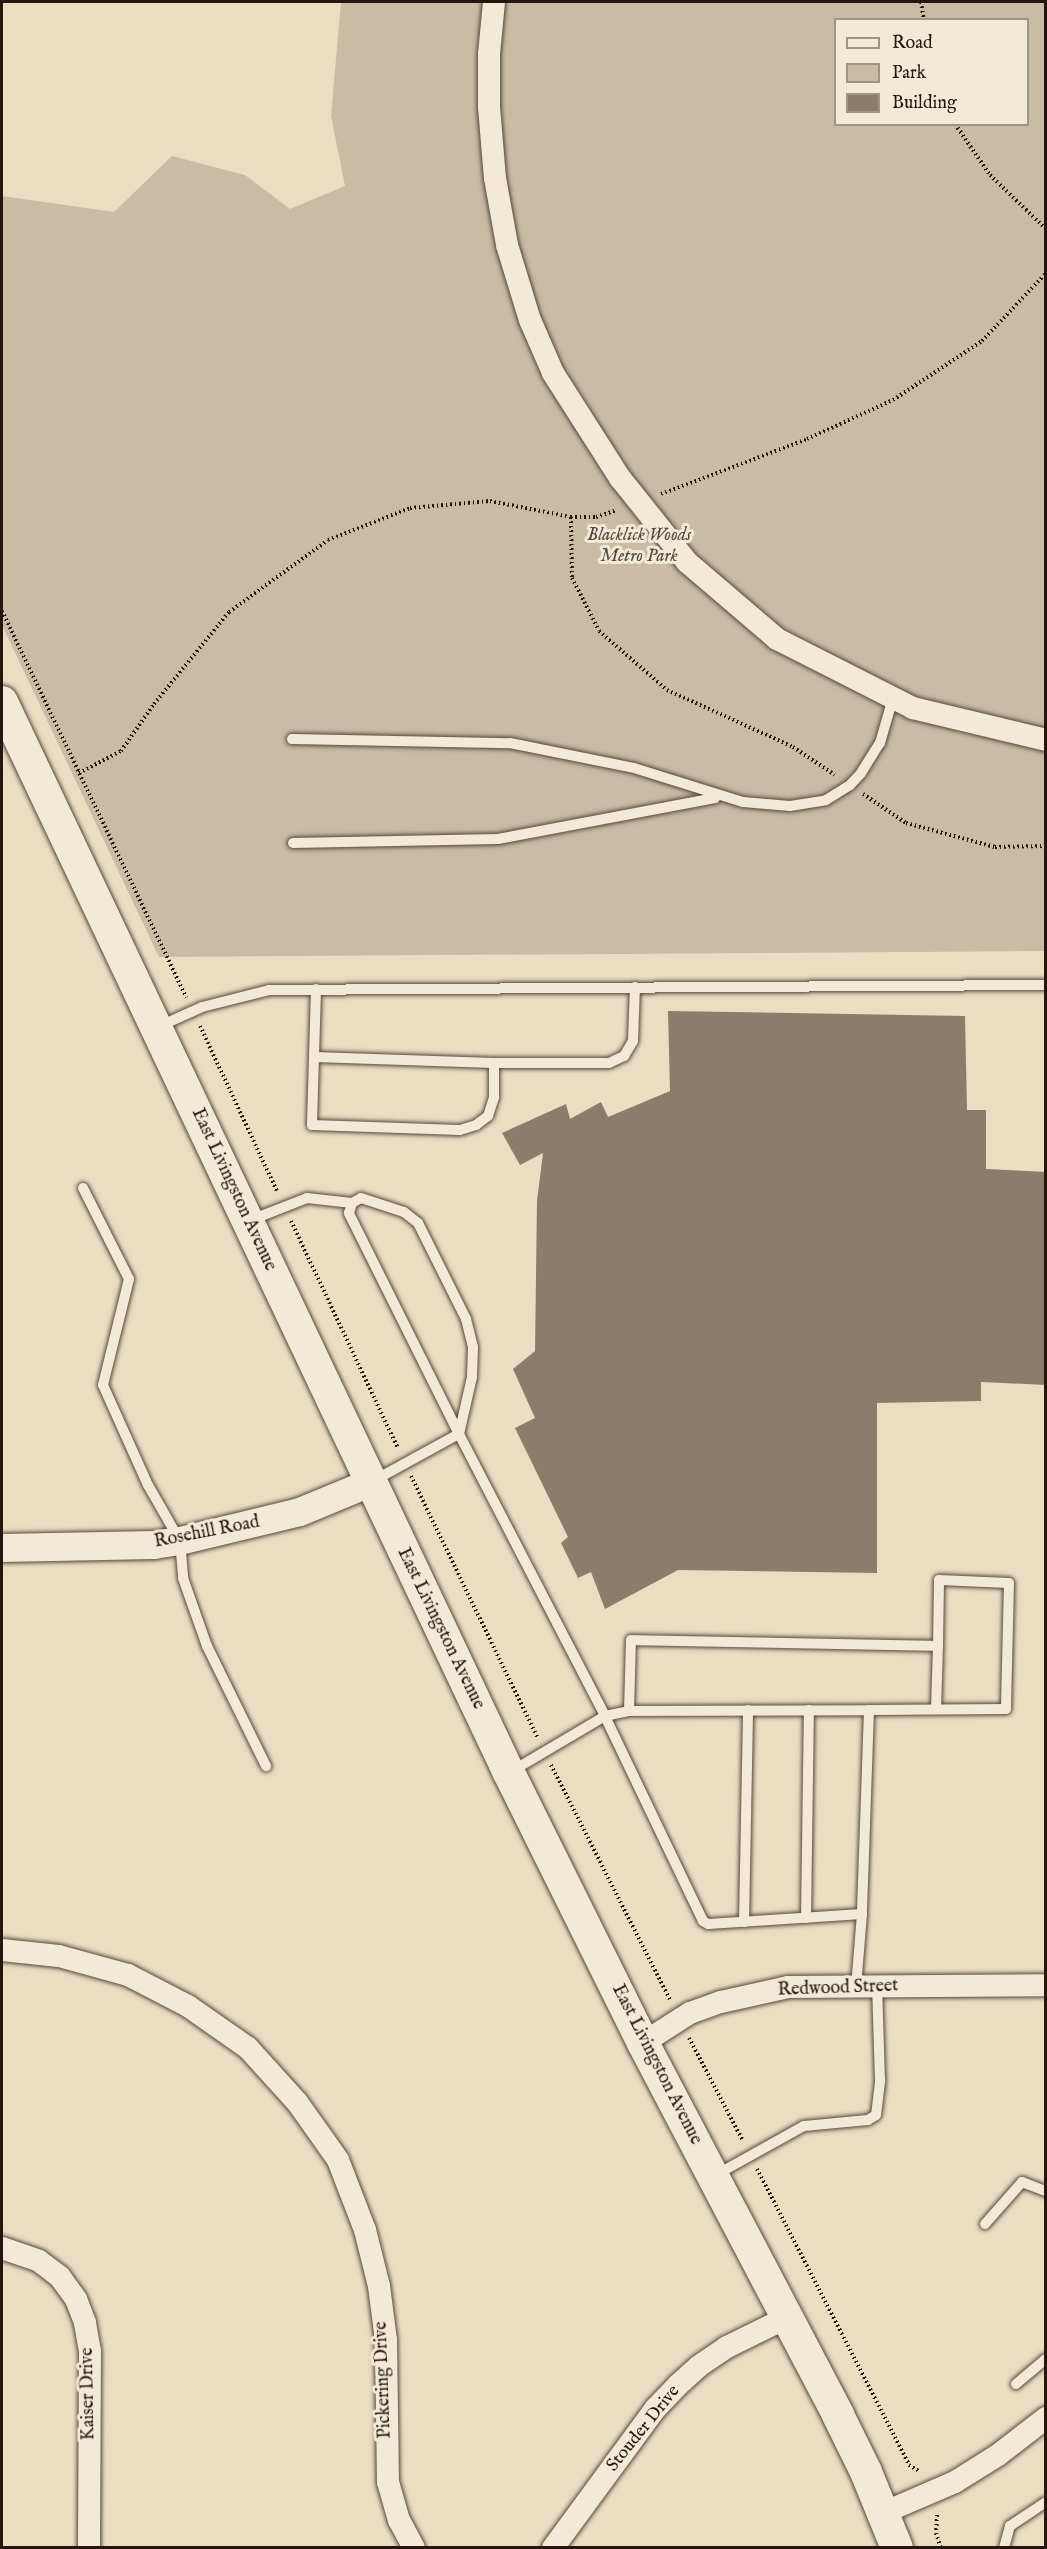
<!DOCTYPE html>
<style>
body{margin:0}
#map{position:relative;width:1047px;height:2549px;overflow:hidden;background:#ebddc2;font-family:"IM FELL English",serif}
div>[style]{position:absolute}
.green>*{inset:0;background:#c9bba4}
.building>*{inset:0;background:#8b7d6c}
.path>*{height:4px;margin-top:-2px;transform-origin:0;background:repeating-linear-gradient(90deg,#23160f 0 1.5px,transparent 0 4.5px)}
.roads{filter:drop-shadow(0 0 2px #55483c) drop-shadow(0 0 2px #55483c)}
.service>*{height:10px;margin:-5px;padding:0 5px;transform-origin:5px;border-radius:5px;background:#f2e9d7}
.minor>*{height:22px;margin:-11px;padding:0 11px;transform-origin:11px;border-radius:11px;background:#f2e9d7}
.tertiary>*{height:28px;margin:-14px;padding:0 14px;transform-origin:14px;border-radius:14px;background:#f2e9d7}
.secondary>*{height:32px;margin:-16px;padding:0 16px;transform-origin:16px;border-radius:16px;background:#f2e9d7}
span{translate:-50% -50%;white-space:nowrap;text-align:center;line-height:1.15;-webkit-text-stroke:6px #f2e9d7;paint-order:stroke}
.park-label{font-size:18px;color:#55483c;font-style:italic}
.street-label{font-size:18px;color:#23160f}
.frame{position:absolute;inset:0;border:3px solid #23160f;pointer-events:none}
.legend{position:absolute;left:834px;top:18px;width:195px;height:108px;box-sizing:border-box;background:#f2e9d7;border:2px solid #9f9587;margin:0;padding:8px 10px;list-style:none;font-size:18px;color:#23160f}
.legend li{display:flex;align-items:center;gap:12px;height:30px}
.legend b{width:30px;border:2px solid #9f9587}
</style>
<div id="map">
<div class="green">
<i style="clip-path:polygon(evenodd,341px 2px,1045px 2px,1045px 951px,159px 957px,2px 625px,2px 196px,114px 212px,172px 156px,245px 175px,290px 209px,345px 186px,331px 116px,341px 2px,836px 20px,1028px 20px,1028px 124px,836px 124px,836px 20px)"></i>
</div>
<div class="building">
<i style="clip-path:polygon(668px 1011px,965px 1016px,967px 1110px,986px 1110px,986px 1169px,1046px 1172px,1046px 1385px,981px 1382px,981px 1401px,877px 1403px,877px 1573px,678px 1570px,605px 1609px,591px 1572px,578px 1578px,561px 1543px,568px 1537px,515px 1428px,535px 1418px,513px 1369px,535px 1351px,537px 1201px,543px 1153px,520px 1165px,502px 1133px,566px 1104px,570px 1119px,601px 1102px,608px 1117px,670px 1091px)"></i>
</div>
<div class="path">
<i style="left:921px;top:2px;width:18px;rotate:81deg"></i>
<i style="left:955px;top:124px;width:62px;rotate:55.5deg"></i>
<i style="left:990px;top:175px;width:78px;rotate:44deg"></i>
<i style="left:661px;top:494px;width:156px;rotate:-20.6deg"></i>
<i style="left:807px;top:439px;width:94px;rotate:-24.4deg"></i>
<i style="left:893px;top:400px;width:107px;rotate:-33.5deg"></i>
<i style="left:982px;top:341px;width:93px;rotate:-46.7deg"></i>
<i style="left:571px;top:517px;width:61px;rotate:89.1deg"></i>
<i style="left:572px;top:578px;width:59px;rotate:63deg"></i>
<i style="left:599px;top:631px;width:90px;rotate:40.9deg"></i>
<i style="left:667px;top:690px;width:138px;rotate:24.3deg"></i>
<i style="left:793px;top:747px;width:50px;rotate:33.7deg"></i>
<i style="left:2px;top:611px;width:428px;rotate:64.5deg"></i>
<i style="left:79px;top:773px;width:47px;rotate:-27.6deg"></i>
<i style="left:121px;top:751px;width:57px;rotate:-54.9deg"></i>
<i style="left:154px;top:704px;width:119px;rotate:-50.8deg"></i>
<i style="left:229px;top:612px;width:122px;rotate:-36deg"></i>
<i style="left:328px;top:540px;width:88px;rotate:-21.3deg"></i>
<i style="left:410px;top:508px;width:80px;rotate:-5deg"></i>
<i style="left:490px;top:501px;width:83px;rotate:11.2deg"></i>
<i style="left:571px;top:517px;width:25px"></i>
<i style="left:596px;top:517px;width:22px;rotate:-18deg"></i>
<i style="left:863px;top:794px;width:52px;rotate:34deg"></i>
<i style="left:906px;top:823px;width:92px;rotate:15.1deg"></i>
<i style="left:995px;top:847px;width:51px;rotate:-1.1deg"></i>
<i style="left:200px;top:1026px;width:184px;rotate:65deg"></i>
<i style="left:291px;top:1221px;width:251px;rotate:64.8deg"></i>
<i style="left:411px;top:1476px;width:290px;rotate:64.2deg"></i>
<i style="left:551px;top:1765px;width:263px;rotate:63.1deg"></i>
<i style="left:689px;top:2038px;width:116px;rotate:62.3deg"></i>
<i style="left:757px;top:2169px;width:333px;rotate:62.8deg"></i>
<i style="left:909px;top:2465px;width:13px;rotate:32deg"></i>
<i style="left:937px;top:2515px;width:18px;rotate:93deg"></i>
<i style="left:936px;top:2533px;width:16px;rotate:72deg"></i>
</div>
<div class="roads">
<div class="service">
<i style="left:292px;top:739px;width:218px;rotate:1.1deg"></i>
<i style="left:510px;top:743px;width:126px;rotate:11.4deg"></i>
<i style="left:634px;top:768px;width:114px;rotate:17.3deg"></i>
<i style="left:743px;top:802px;width:47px;rotate:4.9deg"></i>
<i style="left:790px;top:806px;width:36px;rotate:-9deg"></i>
<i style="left:826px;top:800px;width:28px;rotate:-32deg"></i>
<i style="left:850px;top:785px;width:16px;rotate:-47deg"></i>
<i style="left:861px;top:773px;width:36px;rotate:-58deg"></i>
<i style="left:880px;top:743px;width:47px;rotate:-73.9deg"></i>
<i style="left:293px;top:843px;width:205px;rotate:-1.1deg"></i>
<i style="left:498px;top:839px;width:221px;rotate:-10.7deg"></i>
<i style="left:316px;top:989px;width:136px;rotate:91.7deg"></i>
<i style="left:312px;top:1125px;width:148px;rotate:1.9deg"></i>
<i style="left:460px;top:1130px;width:17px;rotate:-17deg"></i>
<i style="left:476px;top:1125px;width:15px;rotate:-37deg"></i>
<i style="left:488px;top:1116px;width:20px;rotate:-72deg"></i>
<i style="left:494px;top:1097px;width:34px;rotate:-90deg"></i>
<i style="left:494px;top:1063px;width:115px"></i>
<i style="left:609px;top:1063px;width:17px;rotate:-25deg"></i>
<i style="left:624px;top:1056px;width:17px;rotate:-59deg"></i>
<i style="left:633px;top:1041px;width:54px;rotate:-87.9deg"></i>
<i style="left:160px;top:1026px;width:46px;rotate:-24.3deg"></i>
<i style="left:202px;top:1007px;width:69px;rotate:-14.2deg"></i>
<i style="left:269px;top:990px;width:777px;rotate:-0.37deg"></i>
<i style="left:314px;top:1057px;width:180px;rotate:1.9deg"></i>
<i style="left:83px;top:1188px;width:102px;rotate:63.2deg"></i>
<i style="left:129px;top:1279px;width:109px;rotate:103.8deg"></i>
<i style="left:103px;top:1385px;width:110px;rotate:65.8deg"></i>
<i style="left:148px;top:1485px;width:64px;rotate:60.3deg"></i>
<i style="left:180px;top:1541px;width:37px;rotate:85deg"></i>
<i style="left:183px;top:1578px;width:72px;rotate:70.6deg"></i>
<i style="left:207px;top:1646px;width:134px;rotate:63.8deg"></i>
<i style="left:251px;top:1220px;width:60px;rotate:-21.4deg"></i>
<i style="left:307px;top:1198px;width:45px;rotate:6.3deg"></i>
<i style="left:352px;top:1203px;width:10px;rotate:-29deg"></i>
<i style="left:361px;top:1198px;width:45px;rotate:18deg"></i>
<i style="left:404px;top:1212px;width:18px;rotate:38deg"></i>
<i style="left:418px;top:1223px;width:107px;rotate:63.4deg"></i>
<i style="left:466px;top:1319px;width:29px;rotate:76deg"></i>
<i style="left:473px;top:1347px;width:30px;rotate:92deg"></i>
<i style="left:472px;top:1377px;width:58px;rotate:102.8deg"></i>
<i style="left:459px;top:1434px;width:247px;rotate:-116.5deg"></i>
<i style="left:349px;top:1213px;width:10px;rotate:-73deg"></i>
<i style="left:373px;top:1481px;width:98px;rotate:-28.7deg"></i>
<i style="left:459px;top:1434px;width:318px;rotate:62.6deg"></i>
<i style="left:605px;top:1716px;width:108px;rotate:149.4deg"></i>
<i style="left:936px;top:1709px;width:63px;rotate:-88.2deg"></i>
<i style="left:629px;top:1711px;width:71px;rotate:-88.4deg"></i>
<i style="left:631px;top:1640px;width:307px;rotate:1.1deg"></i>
<i style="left:938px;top:1646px;width:66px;rotate:-89.1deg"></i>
<i style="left:939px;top:1580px;width:70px;rotate:2.5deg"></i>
<i style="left:1009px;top:1583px;width:126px;rotate:91.4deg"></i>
<i style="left:1006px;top:1709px;width:137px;rotate:179.6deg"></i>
<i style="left:806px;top:1918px;width:208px;rotate:-89.2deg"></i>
<i style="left:744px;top:1922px;width:212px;rotate:-88.9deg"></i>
<i style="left:856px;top:1987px;width:73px;rotate:-85.3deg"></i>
<i style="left:862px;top:1914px;width:154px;rotate:176.3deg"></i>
<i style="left:708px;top:1924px;width:6px;rotate:-149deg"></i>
<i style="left:703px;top:1921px;width:227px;rotate:-115.6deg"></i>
<i style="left:605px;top:1716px;width:25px;rotate:-12deg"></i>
<i style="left:629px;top:1711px;width:240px;rotate:-0.2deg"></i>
<i style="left:869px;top:1710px;width:204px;rotate:92deg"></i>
<i style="left:714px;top:2176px;width:103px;rotate:-29.1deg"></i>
<i style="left:804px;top:2126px;width:64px;rotate:-5.4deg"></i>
<i style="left:868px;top:2120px;width:9px;rotate:-32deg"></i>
<i style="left:876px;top:2115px;width:35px;rotate:-83deg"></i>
<i style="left:880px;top:2080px;width:93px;rotate:-91.8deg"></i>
<i style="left:985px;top:2224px;width:56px;rotate:-48.6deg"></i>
<i style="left:1022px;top:2182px;width:26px;rotate:21deg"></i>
<i style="left:1016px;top:2384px;width:39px;rotate:-40deg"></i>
<i style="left:1004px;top:2548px;width:23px;rotate:-75deg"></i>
<i style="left:1010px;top:2526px;width:43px;rotate:-33.7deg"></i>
</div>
<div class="minor">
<i style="left:494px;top:2px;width:52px;rotate:95.5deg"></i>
<i style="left:489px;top:54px;width:53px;rotate:90deg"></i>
<i style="left:489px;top:107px;width:71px;rotate:85.2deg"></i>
<i style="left:495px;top:178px;width:68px;rotate:79.8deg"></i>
<i style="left:507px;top:245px;width:78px;rotate:73deg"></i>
<i style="left:530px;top:320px;width:58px;rotate:66.5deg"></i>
<i style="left:553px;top:373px;width:125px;rotate:57.5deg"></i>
<i style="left:620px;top:478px;width:107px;rotate:51.4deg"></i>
<i style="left:687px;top:562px;width:118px;rotate:40.5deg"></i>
<i style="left:777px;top:639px;width:153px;rotate:26.9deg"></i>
<i style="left:913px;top:708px;width:137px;rotate:13.5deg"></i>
<i style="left:2px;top:1950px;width:57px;rotate:6deg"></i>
<i style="left:59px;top:1956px;width:72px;rotate:15.4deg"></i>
<i style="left:128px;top:1975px;width:68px;rotate:27.3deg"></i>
<i style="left:188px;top:2006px;width:73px;rotate:35deg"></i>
<i style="left:248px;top:2048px;width:73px;rotate:47.8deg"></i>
<i style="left:297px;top:2102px;width:71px;rotate:54.7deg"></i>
<i style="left:338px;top:2160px;width:75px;rotate:68.9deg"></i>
<i style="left:365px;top:2230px;width:58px;rotate:76deg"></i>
<i style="left:379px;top:2286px;width:54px;rotate:82.6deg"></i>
<i style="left:386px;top:2340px;width:142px;rotate:89.2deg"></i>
<i style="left:388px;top:2482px;width:40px;rotate:74deg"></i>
<i style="left:399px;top:2520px;width:32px;rotate:62deg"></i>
<i style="left:643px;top:2043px;width:56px;rotate:-32.6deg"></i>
<i style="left:690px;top:2013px;width:33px;rotate:-20deg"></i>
<i style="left:721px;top:2002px;width:69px;rotate:-12.6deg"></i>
<i style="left:788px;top:1987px;width:258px;rotate:-0.4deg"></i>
<i style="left:2px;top:2248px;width:39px;rotate:19deg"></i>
<i style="left:39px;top:2261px;width:26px;rotate:37deg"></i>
<i style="left:60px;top:2277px;width:27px;rotate:54deg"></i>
<i style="left:76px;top:2299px;width:26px;rotate:69deg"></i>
<i style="left:85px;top:2323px;width:28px;rotate:80deg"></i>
<i style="left:90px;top:2351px;width:197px;rotate:90.3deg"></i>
<i style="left:883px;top:2513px;width:78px;rotate:-23.3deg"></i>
<i style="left:955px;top:2482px;width:51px;rotate:-32.1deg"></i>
<i style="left:998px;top:2455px;width:61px;rotate:-37.6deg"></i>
<i style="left:553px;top:2548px;width:174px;rotate:-53.7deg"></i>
<i style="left:656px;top:2408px;width:32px;rotate:-46deg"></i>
<i style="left:678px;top:2385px;width:28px;rotate:-42deg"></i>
<i style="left:699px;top:2366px;width:34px;rotate:-34deg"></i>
<i style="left:727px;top:2347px;width:68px;rotate:-26.2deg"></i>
</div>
<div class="tertiary">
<i style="left:2px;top:1548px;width:152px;rotate:-1.1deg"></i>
<i style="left:154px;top:1545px;width:26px;rotate:-9deg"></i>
<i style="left:180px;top:1541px;width:123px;rotate:-13.6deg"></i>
<i style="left:300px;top:1512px;width:76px;rotate:-22.5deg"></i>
</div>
<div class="secondary">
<i style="left:2px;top:702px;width:1185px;rotate:64.67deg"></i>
<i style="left:509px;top:1773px;width:301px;rotate:63.6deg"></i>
<i style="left:643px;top:2043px;width:420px;rotate:62.3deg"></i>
<i style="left:838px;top:2415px;width:64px;rotate:63.8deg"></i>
<i style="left:866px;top:2472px;width:82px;rotate:67.8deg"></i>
</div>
</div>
<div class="park-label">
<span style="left:639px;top:547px">Blacklick Woods<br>Metro Park</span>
</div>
<div class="street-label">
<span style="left:233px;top:1190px;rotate:65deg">East Livingston Avenue</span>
<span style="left:207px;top:1533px;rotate:-11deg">Rosehill Road</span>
<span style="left:440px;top:1629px;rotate:64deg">East Livingston Avenue</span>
<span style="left:838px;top:1989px;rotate:-2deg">Redwood Street</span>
<span style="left:656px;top:2065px;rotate:63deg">East Livingston Avenue</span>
<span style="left:384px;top:2380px;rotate:-92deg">Pickering Drive</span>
<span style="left:89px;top:2394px;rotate:-91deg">Kaiser Drive</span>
<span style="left:644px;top:2429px;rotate:-51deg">Stouder Drive</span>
</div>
<div class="frame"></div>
<ul class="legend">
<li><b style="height:8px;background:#f2e9d7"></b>Road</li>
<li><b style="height:16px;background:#c9bba4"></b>Park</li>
<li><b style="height:16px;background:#8b7d6c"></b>Building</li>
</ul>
</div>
